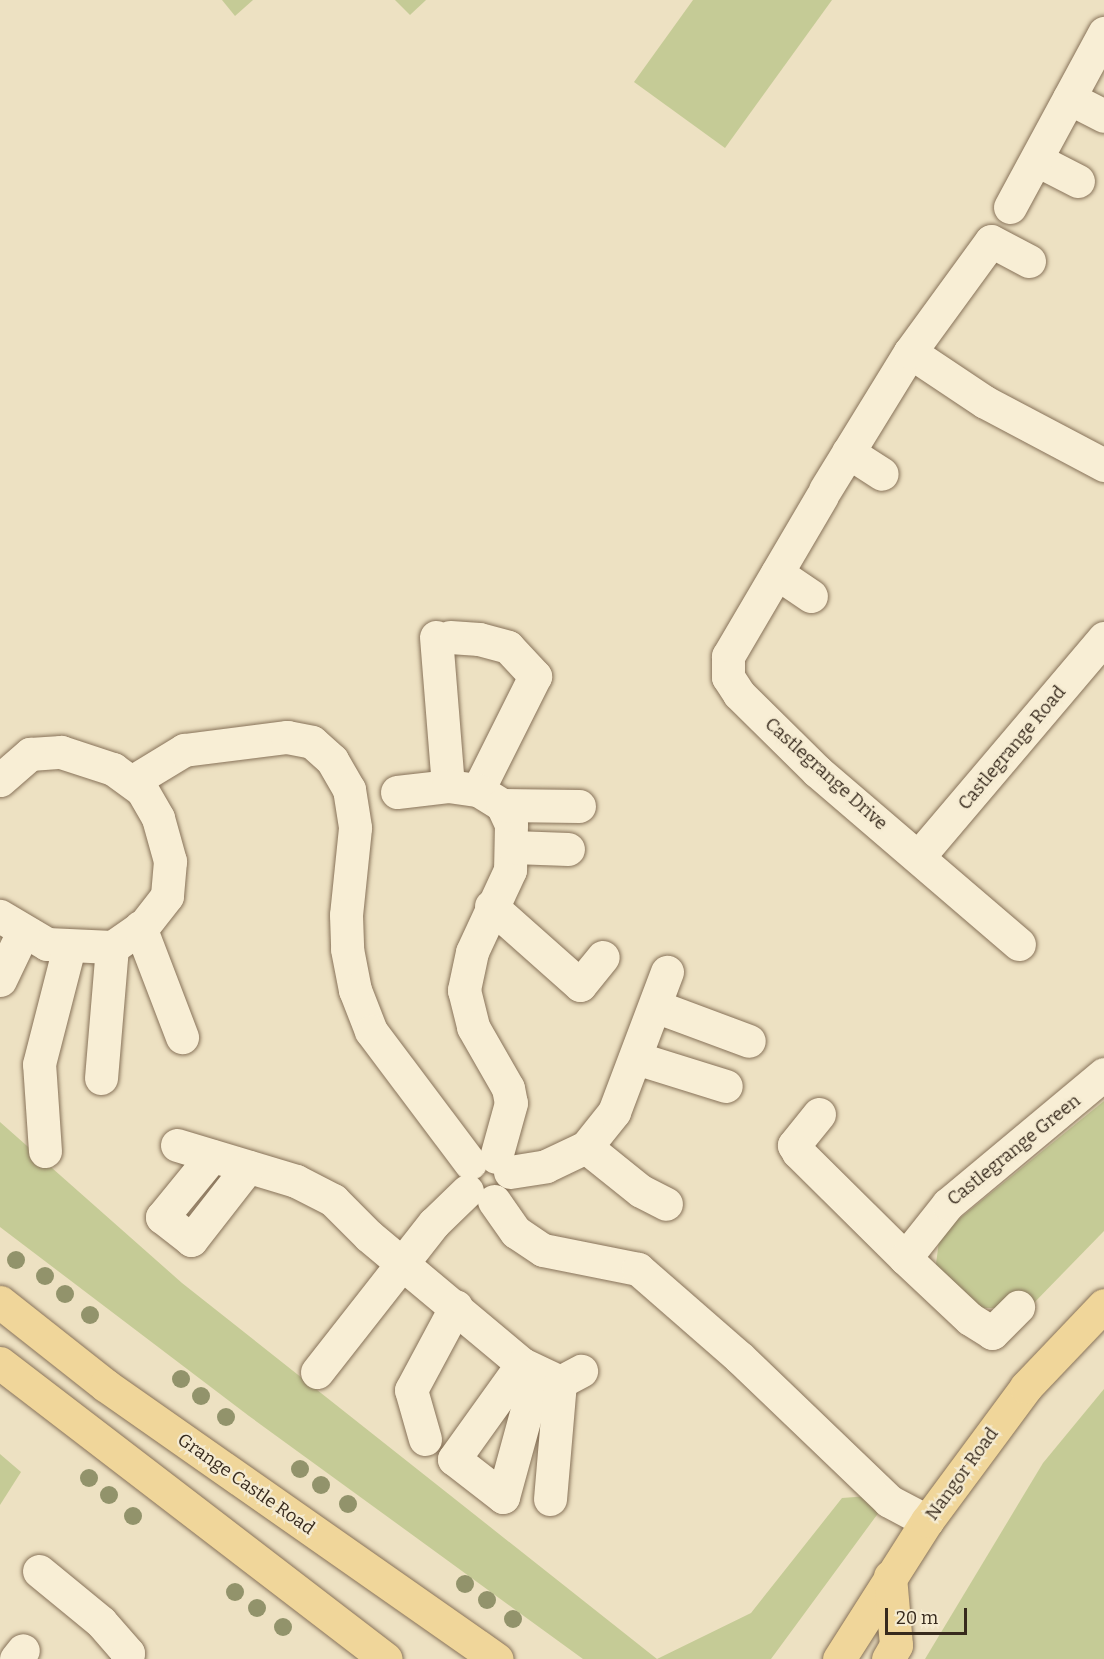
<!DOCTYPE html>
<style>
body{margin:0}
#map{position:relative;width:1104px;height:1659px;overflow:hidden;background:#ede1c2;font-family:Bitter,serif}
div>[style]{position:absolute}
.green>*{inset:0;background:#c5cb96}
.roads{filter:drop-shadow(0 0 2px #877259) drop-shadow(0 0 2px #877259)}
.minor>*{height:33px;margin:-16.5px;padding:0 16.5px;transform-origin:16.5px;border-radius:16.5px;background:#f8eed5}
.major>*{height:33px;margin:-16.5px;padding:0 16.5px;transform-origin:16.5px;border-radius:16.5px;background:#f0d69a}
.trees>*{width:18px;height:18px;margin:-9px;border-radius:50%;background:#92936b}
span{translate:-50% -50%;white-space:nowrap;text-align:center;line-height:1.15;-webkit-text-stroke:4.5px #f5ebd1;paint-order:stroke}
.street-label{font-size:18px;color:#372a1d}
.scale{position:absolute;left:885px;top:1608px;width:82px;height:27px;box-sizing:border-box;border:3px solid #372a1d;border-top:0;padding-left:8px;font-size:18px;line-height:21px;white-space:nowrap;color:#372a1d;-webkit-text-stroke:4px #f5ebd1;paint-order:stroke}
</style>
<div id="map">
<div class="green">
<i style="clip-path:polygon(222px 0,253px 0,235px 16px)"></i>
<i style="clip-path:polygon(395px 0,426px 0,410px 15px)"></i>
<i style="clip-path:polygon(693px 0,832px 0,725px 148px,634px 82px)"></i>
<i style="clip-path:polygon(1104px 1101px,1104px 1231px,1029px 1308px,979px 1308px,940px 1274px,936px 1264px,939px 1241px,949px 1227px)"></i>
<i style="clip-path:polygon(0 1122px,182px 1283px,657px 1659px,751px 1613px,842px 1498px,868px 1496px,882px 1508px,771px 1659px,583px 1659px,249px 1416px,0 1227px)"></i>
<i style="clip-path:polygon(1104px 1389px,1104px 1659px,925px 1659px,1043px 1463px)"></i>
<i style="clip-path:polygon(0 1454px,21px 1472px,0 1505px)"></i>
</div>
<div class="roads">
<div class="minor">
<i style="left:1069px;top:98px;width:39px;rotate:27deg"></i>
<i style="left:1037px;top:160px;width:46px;rotate:27.1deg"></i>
<i style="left:1010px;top:207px;width:198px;rotate:-61.6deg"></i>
<i style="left:910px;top:352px;width:90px;rotate:33.7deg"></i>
<i style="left:985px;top:402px;width:135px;rotate:27.9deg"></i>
<i style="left:848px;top:452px;width:40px;rotate:32.9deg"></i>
<i style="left:825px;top:490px;width:162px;rotate:-58.4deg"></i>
<i style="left:910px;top:352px;width:137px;rotate:-53.9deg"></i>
<i style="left:991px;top:241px;width:43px;rotate:27.8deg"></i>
<i style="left:822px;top:496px;width:186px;rotate:120.4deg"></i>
<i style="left:728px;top:656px;width:21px;rotate:90deg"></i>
<i style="left:728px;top:677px;width:20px;rotate:57deg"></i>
<i style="left:739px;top:694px;width:110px;rotate:44.6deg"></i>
<i style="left:817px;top:771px;width:266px;rotate:40.6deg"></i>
<i style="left:777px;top:573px;width:41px;rotate:34.1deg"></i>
<i style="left:436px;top:637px;width:149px;rotate:85.4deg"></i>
<i style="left:450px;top:637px;width:29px;rotate:4deg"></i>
<i style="left:479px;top:639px;width:30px;rotate:15deg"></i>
<i style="left:508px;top:647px;width:40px;rotate:47deg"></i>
<i style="left:535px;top:676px;width:127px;rotate:116.6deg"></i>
<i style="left:0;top:780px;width:40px;rotate:-41deg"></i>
<i style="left:30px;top:754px;width:31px;rotate:-4deg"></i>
<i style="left:61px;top:752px;width:55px;rotate:18.1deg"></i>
<i style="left:113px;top:769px;width:36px;rotate:36deg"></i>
<i style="left:142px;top:790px;width:32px;rotate:60deg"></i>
<i style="left:158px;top:818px;width:45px;rotate:74.4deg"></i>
<i style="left:170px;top:861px;width:35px;rotate:95deg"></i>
<i style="left:167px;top:896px;width:37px;rotate:128deg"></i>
<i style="left:144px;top:925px;width:39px;rotate:145deg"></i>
<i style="left:112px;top:947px;width:65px;rotate:-177.4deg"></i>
<i style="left:47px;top:944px;width:55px;rotate:-149.2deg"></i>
<i style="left:133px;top:781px;width:60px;rotate:-31.3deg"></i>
<i style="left:184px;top:750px;width:104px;rotate:-7.2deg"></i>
<i style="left:287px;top:737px;width:25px;rotate:11deg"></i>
<i style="left:312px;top:742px;width:27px;rotate:42deg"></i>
<i style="left:332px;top:760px;width:34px;rotate:60deg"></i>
<i style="left:349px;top:789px;width:39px;rotate:81deg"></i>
<i style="left:355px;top:828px;width:87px;rotate:95.9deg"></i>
<i style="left:346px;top:915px;width:34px;rotate:88deg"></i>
<i style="left:347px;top:949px;width:42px;rotate:79deg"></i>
<i style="left:355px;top:990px;width:44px;rotate:68.7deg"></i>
<i style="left:371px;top:1031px;width:165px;rotate:53.1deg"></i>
<i style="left:397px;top:792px;width:51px;rotate:-6.7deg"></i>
<i style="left:448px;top:786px;width:30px;rotate:8deg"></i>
<i style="left:478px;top:790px;width:28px;rotate:32deg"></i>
<i style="left:502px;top:805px;width:21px;rotate:65deg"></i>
<i style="left:511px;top:824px;width:46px;rotate:91.2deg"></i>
<i style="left:510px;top:870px;width:90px;rotate:114.9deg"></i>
<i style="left:472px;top:952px;width:39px;rotate:102deg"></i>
<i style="left:464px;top:990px;width:38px;rotate:76deg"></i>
<i style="left:473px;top:1027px;width:70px;rotate:60.2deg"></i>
<i style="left:508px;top:1088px;width:15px;rotate:79deg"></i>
<i style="left:511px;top:1103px;width:56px;rotate:105.5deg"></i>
<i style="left:502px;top:805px;width:77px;rotate:0.7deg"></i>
<i style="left:513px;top:847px;width:55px;rotate:2.1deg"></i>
<i style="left:919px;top:856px;width:286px;rotate:-49.7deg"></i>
<i style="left:491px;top:906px;width:119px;rotate:41.6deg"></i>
<i style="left:580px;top:985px;width:36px;rotate:-51deg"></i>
<i style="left:140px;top:927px;width:118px;rotate:69.1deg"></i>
<i style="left:0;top:980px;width:53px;rotate:-64.4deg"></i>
<i style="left:655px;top:1006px;width:100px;rotate:20.4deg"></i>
<i style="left:636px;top:1058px;width:94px;rotate:17.3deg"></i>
<i style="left:101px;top:1078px;width:131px;rotate:-85.2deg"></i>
<i style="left:819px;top:1114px;width:40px;rotate:129deg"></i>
<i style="left:794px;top:1145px;width:8px;rotate:60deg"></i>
<i style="left:798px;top:1152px;width:151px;rotate:44.7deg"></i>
<i style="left:905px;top:1258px;width:89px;rotate:43.2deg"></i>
<i style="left:970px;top:1319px;width:26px;rotate:32deg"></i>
<i style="left:992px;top:1333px;width:37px;rotate:-45deg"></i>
<i style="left:177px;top:1145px;width:124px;rotate:16.8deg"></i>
<i style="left:296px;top:1181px;width:42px;rotate:27.2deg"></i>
<i style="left:333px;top:1200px;width:51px;rotate:45deg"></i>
<i style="left:369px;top:1236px;width:199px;rotate:39.9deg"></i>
<i style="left:522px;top:1364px;width:42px;rotate:25.3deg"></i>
<i style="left:560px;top:1382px;width:24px;rotate:-28deg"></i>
<i style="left:586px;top:1147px;width:70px;rotate:38.7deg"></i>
<i style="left:641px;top:1191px;width:28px;rotate:27deg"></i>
<i style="left:45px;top:1151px;width:87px;rotate:-93.9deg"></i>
<i style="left:39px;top:1064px;width:121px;rotate:-75.6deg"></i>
<i style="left:212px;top:1156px;width:79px;rotate:129.3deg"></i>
<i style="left:162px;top:1217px;width:37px;rotate:38deg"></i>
<i style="left:191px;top:1240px;width:93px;rotate:-52deg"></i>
<i style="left:510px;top:1172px;width:36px;rotate:-9deg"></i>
<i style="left:546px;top:1166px;width:44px;rotate:-25.4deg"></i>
<i style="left:586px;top:1147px;width:45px;rotate:-51.3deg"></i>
<i style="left:614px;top:1112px;width:150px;rotate:-69.3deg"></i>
<i style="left:494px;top:1201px;width:38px;rotate:55deg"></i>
<i style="left:516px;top:1232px;width:32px;rotate:34deg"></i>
<i style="left:543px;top:1250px;width:97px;rotate:11.3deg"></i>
<i style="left:638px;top:1269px;width:134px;rotate:41.1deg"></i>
<i style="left:739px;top:1357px;width:208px;rotate:43.8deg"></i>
<i style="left:889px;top:1501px;width:43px;rotate:27.8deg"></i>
<i style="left:905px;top:1258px;width:69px;rotate:-51.5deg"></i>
<i style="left:948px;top:1204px;width:203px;rotate:-39.8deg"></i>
<i style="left:522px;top:1364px;width:117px;rotate:125.6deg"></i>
<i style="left:454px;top:1459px;width:62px;rotate:37.8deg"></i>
<i style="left:503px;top:1497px;width:129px;rotate:-74.7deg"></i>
<i style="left:317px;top:1372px;width:189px;rotate:-51.9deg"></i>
<i style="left:434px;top:1223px;width:46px;rotate:-44.1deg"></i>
<i style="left:425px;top:1439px;width:51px;rotate:-105.9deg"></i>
<i style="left:411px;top:1390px;width:95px;rotate:-61.8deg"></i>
<i style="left:550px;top:1499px;width:117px;rotate:-85.1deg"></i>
<i style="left:39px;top:1571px;width:80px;rotate:39.4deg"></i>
<i style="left:101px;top:1622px;width:41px;rotate:48.9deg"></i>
<i style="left:128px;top:1653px;width:6px;rotate:99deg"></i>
<i style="left:16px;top:1659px;width:11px;rotate:-52deg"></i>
</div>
<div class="major">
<i style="left:0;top:1302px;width:134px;rotate:38.3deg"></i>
<i style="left:105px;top:1385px;width:478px;rotate:35deg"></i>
<i style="left:0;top:1363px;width:486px;rotate:37.5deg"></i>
<i style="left:839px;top:1659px;width:164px;rotate:-57.5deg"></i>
<i style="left:927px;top:1521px;width:167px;rotate:-53.5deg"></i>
<i style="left:1026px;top:1387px;width:113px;rotate:-46.4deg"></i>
<i style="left:888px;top:1659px;width:16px;rotate:-60deg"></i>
<i style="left:896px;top:1645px;width:69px;rotate:-95deg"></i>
</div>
</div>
<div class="trees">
<i style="left:16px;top:1260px"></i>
<i style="left:45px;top:1276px"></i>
<i style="left:65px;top:1294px"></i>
<i style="left:90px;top:1315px"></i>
<i style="left:181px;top:1379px"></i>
<i style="left:201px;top:1396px"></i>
<i style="left:226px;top:1417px"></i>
<i style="left:300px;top:1469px"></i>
<i style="left:89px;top:1478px"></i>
<i style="left:321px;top:1485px"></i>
<i style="left:109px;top:1495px"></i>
<i style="left:348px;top:1504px"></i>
<i style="left:133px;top:1516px"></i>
<i style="left:465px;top:1584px"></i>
<i style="left:235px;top:1592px"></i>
<i style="left:487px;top:1600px"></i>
<i style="left:257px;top:1608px"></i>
<i style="left:513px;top:1619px"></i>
<i style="left:283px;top:1627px"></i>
</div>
<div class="street-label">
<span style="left:1012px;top:748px;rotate:-50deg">Castlegrange Road</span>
<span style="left:826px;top:774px;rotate:42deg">Castlegrange Drive</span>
<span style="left:1014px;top:1150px;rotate:-39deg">Castlegrange Green</span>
<span style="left:962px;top:1474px;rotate:-54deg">Nangor Road</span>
<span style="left:246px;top:1484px;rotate:35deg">Grange Castle Road</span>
</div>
<div class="scale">20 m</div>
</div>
